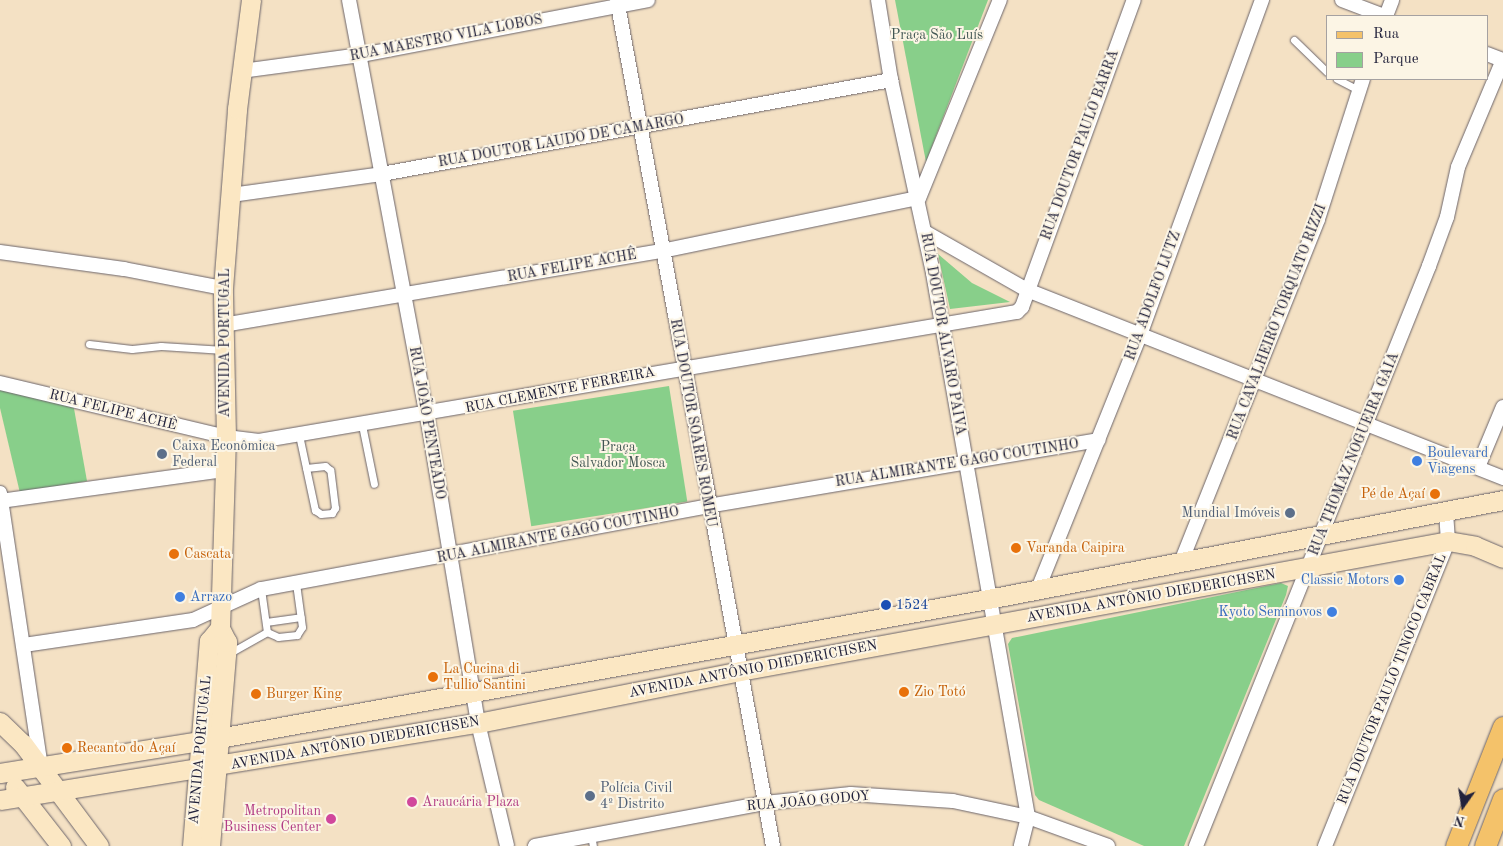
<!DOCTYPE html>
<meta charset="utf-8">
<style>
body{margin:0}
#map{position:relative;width:1503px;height:846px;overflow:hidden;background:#f4e1c4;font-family:"Old Standard TT",serif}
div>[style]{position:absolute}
.green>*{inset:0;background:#88cf8a;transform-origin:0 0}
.roads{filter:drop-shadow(0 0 1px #6c656b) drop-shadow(0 0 1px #6c656b)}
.lane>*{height:7px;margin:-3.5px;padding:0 3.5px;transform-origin:3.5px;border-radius:3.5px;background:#fff}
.street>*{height:14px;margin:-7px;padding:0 7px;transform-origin:7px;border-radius:7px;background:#fff}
.secondary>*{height:19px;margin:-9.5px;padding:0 9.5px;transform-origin:9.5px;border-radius:9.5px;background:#fbe7c3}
.primary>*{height:21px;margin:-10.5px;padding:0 10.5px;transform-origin:10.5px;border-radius:10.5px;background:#f4c26a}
.dots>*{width:14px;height:14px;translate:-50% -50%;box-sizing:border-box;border:2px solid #fcf5e5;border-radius:50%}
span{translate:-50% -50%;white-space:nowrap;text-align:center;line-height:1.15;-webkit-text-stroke:4px #fcf5e5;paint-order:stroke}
.park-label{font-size:14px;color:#415653}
.street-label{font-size:14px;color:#22223b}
.service-label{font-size:14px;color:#4e5e75}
.left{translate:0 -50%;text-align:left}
.right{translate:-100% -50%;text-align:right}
.shop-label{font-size:14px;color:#366cbe}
.food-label{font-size:14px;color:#c56008}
.transit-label{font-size:14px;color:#164399}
.hotel-label{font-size:14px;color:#b23c85}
.legend{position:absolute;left:1326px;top:15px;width:162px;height:65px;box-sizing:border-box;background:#fcf5e5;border:1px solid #a5a1a1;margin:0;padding:6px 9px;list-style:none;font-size:15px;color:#22223b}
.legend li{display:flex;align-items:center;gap:10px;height:25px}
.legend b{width:25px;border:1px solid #a5a1a1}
.north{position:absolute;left:1438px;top:781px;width:50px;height:50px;-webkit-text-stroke:4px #fcf5e5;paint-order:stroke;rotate:193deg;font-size:14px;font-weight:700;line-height:20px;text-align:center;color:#22223b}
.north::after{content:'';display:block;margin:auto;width:18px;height:22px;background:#22223b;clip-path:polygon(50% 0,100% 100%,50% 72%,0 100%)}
</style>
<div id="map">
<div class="green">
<i style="clip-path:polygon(895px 0,988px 0,926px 162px)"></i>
<i style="clip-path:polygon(938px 254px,972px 283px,1010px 302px,950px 309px)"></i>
<i style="left:669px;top:386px;width:117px;height:158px;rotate:81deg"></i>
<i style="clip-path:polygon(0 387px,73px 403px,87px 481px,20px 493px,0 408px)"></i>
<i style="clip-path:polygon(1281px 583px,1288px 586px,1286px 595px,1184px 846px,1144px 846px,1039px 800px,1035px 795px,1008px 644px,1012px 638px)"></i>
</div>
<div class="roads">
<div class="lane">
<i style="left:1294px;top:40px;width:46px;rotate:44.1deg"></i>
<i style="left:1337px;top:79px;width:25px;rotate:27deg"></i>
<i style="left:89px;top:344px;width:43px;rotate:6.6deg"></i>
<i style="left:132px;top:349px;width:29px;rotate:-6deg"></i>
<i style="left:161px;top:346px;width:63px;rotate:3.6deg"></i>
<i style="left:362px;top:425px;width:60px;rotate:78.5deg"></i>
<i style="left:299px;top:435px;width:77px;rotate:78deg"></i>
<i style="left:315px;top:510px;width:7px;rotate:34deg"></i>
<i style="left:321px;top:514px;width:11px;rotate:-5deg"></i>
<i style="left:332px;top:513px;width:6px;rotate:-59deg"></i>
<i style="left:335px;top:508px;width:38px;rotate:-97deg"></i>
<i style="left:330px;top:470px;width:6px;rotate:-141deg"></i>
<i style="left:325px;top:466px;width:19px;rotate:174deg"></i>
<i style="left:261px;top:589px;width:43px;rotate:82.1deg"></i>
<i style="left:267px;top:632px;width:12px;rotate:24deg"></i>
<i style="left:278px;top:637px;width:19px;rotate:-6deg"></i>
<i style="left:297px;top:635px;width:9px;rotate:-58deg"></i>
<i style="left:302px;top:627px;width:44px;rotate:-97.8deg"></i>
<i style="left:266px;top:622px;width:35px;rotate:-8deg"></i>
<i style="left:228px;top:654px;width:45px;rotate:-29.4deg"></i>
<i style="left:591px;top:835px;width:11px;rotate:80deg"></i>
</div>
<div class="street">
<i style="left:349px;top:0;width:422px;rotate:79.4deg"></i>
<i style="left:427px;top:415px;width:312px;rotate:80.6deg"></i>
<i style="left:478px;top:723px;width:126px;rotate:76.7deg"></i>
<i style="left:617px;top:0;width:860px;rotate:79.55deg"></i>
<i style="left:878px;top:0;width:81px;rotate:80.8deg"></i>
<i style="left:891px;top:80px;width:198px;rotate:77.7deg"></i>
<i style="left:933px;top:273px;width:552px;rotate:80.09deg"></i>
<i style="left:1028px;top:817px;width:30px;rotate:104deg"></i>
<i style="left:1342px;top:0;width:45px;rotate:20.9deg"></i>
<i style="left:1386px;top:16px;width:17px;rotate:-69deg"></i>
<i style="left:1487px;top:54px;width:17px;rotate:21deg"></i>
<i style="left:242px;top:71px;width:120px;rotate:-7.7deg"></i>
<i style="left:361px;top:55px;width:292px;rotate:-10.8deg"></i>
<i style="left:231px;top:195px;width:152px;rotate:-7.9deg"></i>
<i style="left:382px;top:174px;width:518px;rotate:-10.46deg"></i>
<i style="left:919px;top:198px;width:214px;rotate:-67.8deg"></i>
<i style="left:925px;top:232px;width:117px;rotate:29.6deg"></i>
<i style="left:1027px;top:290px;width:512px;rotate:21.55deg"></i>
<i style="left:0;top:252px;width:125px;rotate:7.8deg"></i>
<i style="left:124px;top:269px;width:101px;rotate:10.9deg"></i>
<i style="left:223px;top:325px;width:445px;rotate:-9.6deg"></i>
<i style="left:662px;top:251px;width:262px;rotate:-11.7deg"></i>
<i style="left:0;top:383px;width:232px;rotate:13.4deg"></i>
<i style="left:226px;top:437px;width:33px;rotate:7deg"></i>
<i style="left:259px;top:441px;width:769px;rotate:-9.66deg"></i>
<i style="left:1017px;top:312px;width:7px;rotate:-45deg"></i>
<i style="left:1022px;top:307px;width:327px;rotate:-70deg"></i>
<i style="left:1478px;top:467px;width:65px;rotate:-67.4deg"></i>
<i style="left:0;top:493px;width:277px;rotate:81.5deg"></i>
<i style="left:0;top:501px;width:226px;rotate:-7.9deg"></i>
<i style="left:1181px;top:562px;width:369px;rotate:-68.2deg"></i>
<i style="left:1318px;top:219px;width:147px;rotate:-72.2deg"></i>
<i style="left:1038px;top:589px;width:274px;rotate:-68.1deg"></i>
<i style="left:1140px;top:335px;width:357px;rotate:-70deg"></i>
<i style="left:24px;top:645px;width:171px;rotate:-8.4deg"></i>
<i style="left:193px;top:620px;width:75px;rotate:-24.5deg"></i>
<i style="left:261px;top:589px;width:455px;rotate:-10.5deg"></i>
<i style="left:708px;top:506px;width:396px;rotate:-9.6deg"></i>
<i style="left:535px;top:846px;width:234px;rotate:-10.6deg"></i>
<i style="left:765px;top:803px;width:86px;rotate:-6deg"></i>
<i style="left:851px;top:794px;width:102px;rotate:3.9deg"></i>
<i style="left:953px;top:801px;width:77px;rotate:12deg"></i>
<i style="left:1028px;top:817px;width:85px;rotate:19.9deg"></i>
<i style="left:1196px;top:846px;width:625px;rotate:-68.11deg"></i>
<i style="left:1429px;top:266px;width:52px;rotate:-69.8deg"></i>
<i style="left:1447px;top:217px;width:51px;rotate:-77.6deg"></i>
<i style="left:1458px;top:167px;width:116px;rotate:-67.2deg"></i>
<i style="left:1325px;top:846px;width:329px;rotate:-68deg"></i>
<i style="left:1448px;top:541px;width:31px;rotate:-94deg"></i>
</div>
<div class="secondary">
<i style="left:0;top:722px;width:32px;rotate:44deg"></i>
<i style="left:23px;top:744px;width:127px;rotate:53.3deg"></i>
<i style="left:0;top:773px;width:222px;rotate:-9.1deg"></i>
<i style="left:219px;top:738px;width:781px;rotate:-10.25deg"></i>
<i style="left:988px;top:599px;width:524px;rotate:-10.88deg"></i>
<i style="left:15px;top:787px;width:75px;rotate:52.1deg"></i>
<i style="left:0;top:800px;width:484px;rotate:-9.2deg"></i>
<i style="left:478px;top:723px;width:267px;rotate:-11.2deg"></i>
<i style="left:740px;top:671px;width:720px;rotate:-10.4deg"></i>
<i style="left:1448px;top:541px;width:27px;rotate:10deg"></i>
<i style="left:1475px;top:546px;width:30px;rotate:23deg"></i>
<i style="left:192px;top:846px;width:206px;rotate:-85.3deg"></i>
<i style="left:209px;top:641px;width:17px;rotate:-50deg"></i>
<i style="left:210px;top:846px;width:205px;rotate:-85.2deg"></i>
<i style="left:227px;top:642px;width:16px;rotate:-117deg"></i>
<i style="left:220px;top:628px;width:191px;rotate:-88.2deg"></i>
<i style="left:226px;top:437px;width:149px;rotate:-91.2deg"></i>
<i style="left:223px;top:288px;width:180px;rotate:-85.5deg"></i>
<i style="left:237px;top:109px;width:110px;rotate:-82.7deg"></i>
</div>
<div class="primary">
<i style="left:1456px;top:846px;width:128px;rotate:-68.4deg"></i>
<i style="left:1485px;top:846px;width:50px;rotate:-69deg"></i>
</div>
</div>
<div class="dots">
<i style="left:162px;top:454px;background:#5c6f8a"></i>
<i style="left:1417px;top:461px;background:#3f7fe0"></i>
<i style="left:1435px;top:494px;background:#e8710a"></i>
<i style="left:1290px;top:513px;background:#5c6f8a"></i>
<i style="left:1016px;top:548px;background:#e8710a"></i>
<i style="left:174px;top:554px;background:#e8710a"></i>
<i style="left:1399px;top:580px;background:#3f7fe0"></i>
<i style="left:180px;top:597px;background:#3f7fe0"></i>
<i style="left:886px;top:605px;background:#1a4fb4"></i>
<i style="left:1332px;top:612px;background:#3f7fe0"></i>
<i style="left:433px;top:677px;background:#e8710a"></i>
<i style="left:904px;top:692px;background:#e8710a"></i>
<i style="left:256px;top:694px;background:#e8710a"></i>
<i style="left:67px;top:748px;background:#e8710a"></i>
<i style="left:590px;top:796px;background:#5c6f8a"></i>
<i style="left:412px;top:802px;background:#d1479c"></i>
<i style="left:331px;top:819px;background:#d1479c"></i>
</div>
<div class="park-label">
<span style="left:937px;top:35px">Praça São Luís</span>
<span style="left:618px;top:455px">Praça<br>Salvador Mosca</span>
</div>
<div class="street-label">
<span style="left:446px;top:38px;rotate:-11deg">RUA MAESTRO VILA LOBOS</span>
<span style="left:561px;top:141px;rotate:-10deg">RUA DOUTOR LAUDO DE CAMARGO</span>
<span style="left:1080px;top:145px;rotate:-70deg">RUA DOUTOR PAULO BARRA</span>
<span style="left:572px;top:266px;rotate:-10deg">RUA FELIPE ACHÊ</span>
<span style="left:1153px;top:296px;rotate:-70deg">RUA ADOLFO LUTZ</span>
<span style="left:1277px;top:322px;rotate:-69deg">RUA CAVALHEIRO TORQUATO RIZZI</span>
<span style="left:943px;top:334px;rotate:80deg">RUA DOUTOR ALVARO PAIVA</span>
<span style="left:225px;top:343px;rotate:-90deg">AVENIDA PORTUGAL</span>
<span style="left:560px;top:390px;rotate:-11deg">RUA CLEMENTE FERREIRA</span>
<span style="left:113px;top:410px;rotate:14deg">RUA FELIPE ACHÊ</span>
<span style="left:427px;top:423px;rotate:80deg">RUA JOÃO PENTEADO</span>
<span style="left:693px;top:423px;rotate:80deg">RUA DOUTOR SOARES ROMEU</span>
<span style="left:1354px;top:454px;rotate:-68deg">RUA THOMAZ NOGUEIRA GAIA</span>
<span style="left:957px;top:463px;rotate:-9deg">RUA ALMIRANTE GAGO COUTINHO</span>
<span style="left:558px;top:535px;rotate:-11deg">RUA ALMIRANTE GAGO COUTINHO</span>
<span style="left:1151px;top:596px;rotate:-10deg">AVENIDA ANTÔNIO DIEDERICHSEN</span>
<span style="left:753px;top:669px;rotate:-11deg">AVENIDA ANTÔNIO DIEDERICHSEN</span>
<span style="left:1392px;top:679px;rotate:-68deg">RUA DOUTOR PAULO TINOCO CABRAL</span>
<span style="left:355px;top:743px;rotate:-10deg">AVENIDA ANTÔNIO DIEDERICHSEN</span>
<span style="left:200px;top:750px;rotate:-85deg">AVENIDA PORTUGAL</span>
<span style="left:808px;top:801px;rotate:-5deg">RUA JOÃO GODOY</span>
</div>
<div class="service-label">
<span class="left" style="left:172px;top:454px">Caixa Econômica<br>Federal</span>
<span class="right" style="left:1280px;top:513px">Mundial Imóveis</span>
<span class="left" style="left:600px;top:796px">Polícia Civil<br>4º Distrito</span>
</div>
<div class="shop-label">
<span class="left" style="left:1427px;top:461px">Boulevard<br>Viagens</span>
<span class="right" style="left:1389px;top:580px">Classic Motors</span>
<span class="left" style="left:190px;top:597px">Arrazo</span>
<span class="right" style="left:1322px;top:612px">Kyoto Seminovos</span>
</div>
<div class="food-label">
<span class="right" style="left:1425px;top:494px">Pé de Açaí</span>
<span class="left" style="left:1026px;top:548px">Varanda Caipira</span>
<span class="left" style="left:184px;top:554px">Cascata</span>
<span class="left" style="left:443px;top:677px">La Cucina di<br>Tullio Santini</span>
<span class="left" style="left:914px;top:692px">Zio Totó</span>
<span class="left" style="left:266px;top:694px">Burger King</span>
<span class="left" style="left:77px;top:748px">Recanto do Açaí</span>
</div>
<div class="transit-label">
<span class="left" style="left:896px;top:605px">1524</span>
</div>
<div class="hotel-label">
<span class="left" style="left:422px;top:802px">Araucária Plaza</span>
<span class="right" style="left:321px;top:819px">Metropolitan<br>Business Center</span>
</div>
<ul class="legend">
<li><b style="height:6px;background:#f4c26a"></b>Rua</li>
<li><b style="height:14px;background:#88cf8a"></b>Parque</li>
</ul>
<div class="north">N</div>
</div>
